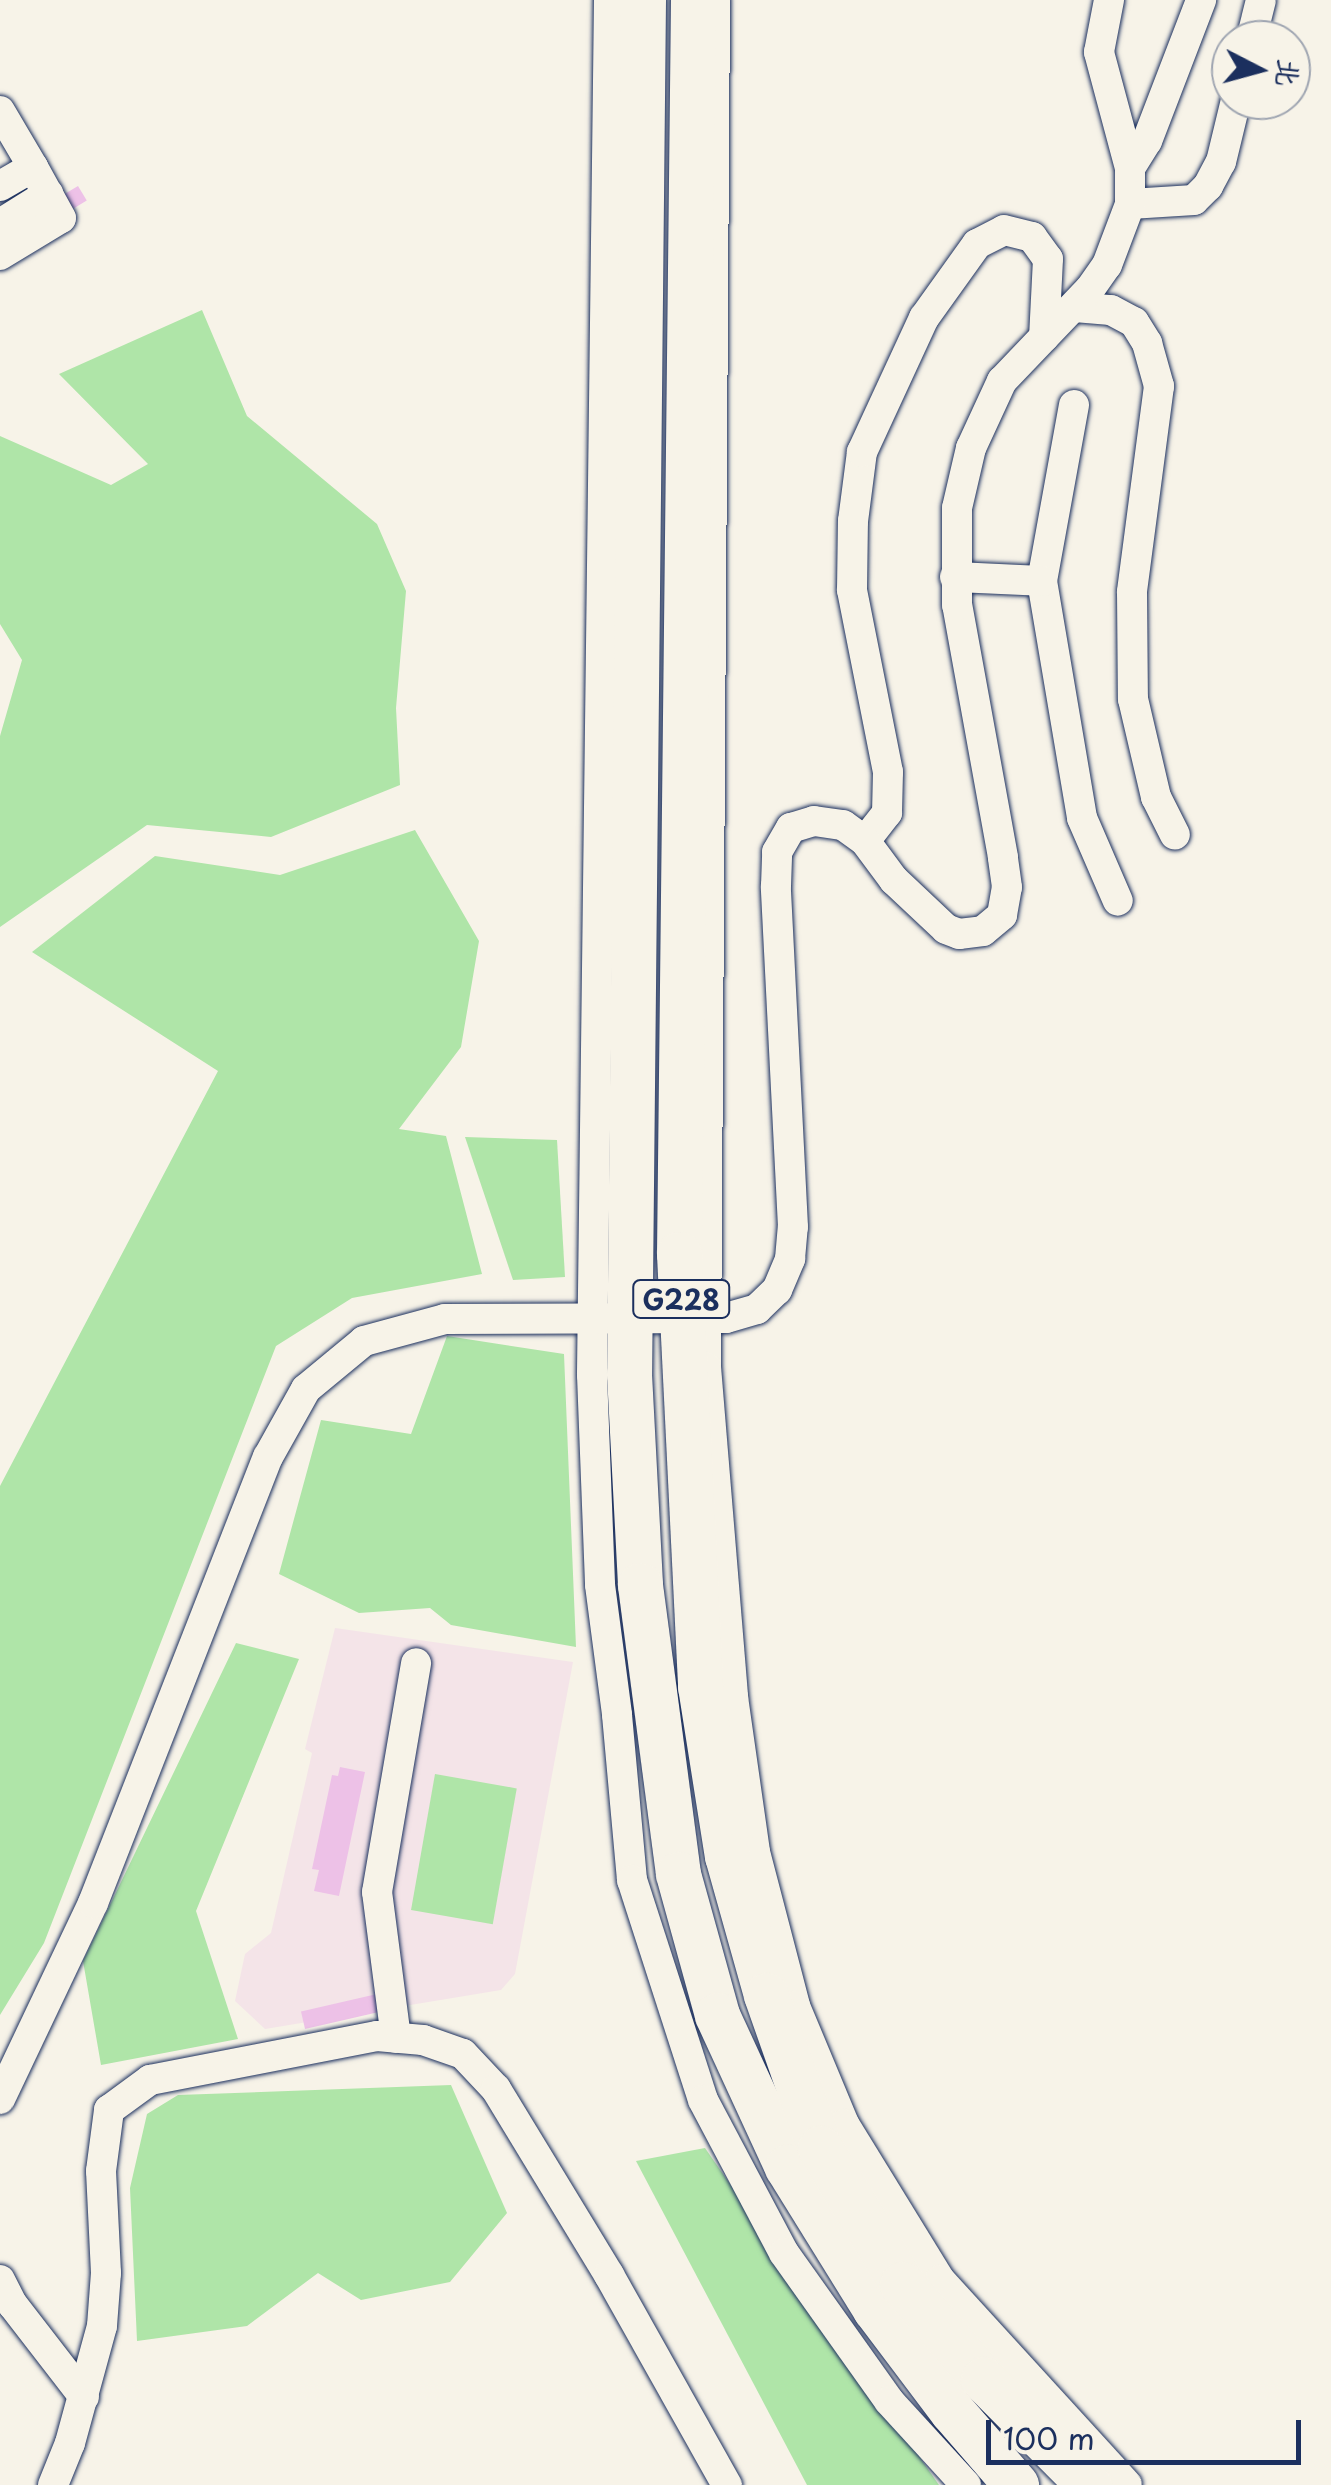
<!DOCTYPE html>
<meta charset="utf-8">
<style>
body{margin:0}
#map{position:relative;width:1331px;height:2485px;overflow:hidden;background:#f7f3e8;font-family:"Playpen Sans","LXGW WenKai TC",sans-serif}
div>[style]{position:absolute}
.built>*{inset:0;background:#f4e4e8}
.green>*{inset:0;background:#afe5a8;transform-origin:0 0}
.building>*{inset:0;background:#edc1e7;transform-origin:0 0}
.roads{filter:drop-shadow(0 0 2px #1b2f5e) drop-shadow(0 0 2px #1b2f5e)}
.minor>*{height:30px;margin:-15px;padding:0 15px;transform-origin:15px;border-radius:15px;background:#f7f3e8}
.highway>*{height:45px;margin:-22.5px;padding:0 22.5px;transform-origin:22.5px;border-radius:22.5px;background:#f7f3e8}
span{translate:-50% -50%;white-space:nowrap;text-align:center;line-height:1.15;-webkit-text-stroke:10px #f7f3e8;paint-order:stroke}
.shield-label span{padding:2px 8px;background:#f7f3e8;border:2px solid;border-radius:8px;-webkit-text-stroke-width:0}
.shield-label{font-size:28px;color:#1b2f5e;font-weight:700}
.north{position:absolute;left:1211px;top:20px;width:100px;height:100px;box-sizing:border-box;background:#f7f3e8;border:2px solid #9fa5b1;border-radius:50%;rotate:96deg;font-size:28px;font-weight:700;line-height:40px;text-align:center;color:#1b2f5e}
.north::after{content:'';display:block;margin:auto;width:35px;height:45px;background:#1b2f5e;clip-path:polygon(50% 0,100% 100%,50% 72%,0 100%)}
.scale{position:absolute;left:986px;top:2420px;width:315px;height:45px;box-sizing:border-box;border:5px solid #1b2f5e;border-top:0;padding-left:12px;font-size:30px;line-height:35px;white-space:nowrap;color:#1b2f5e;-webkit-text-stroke:8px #f7f3e8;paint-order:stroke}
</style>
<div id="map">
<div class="built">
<i style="clip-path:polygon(335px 1628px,573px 1662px,515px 1974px,501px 1990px,265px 2029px,235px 2001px,245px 1954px,271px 1933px,312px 1753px,305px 1749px)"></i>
</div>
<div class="green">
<i style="clip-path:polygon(202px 310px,247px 416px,377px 524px,406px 591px,396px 708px,400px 785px,271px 837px,147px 825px,0 927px,0 736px,22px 660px,0 624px,0 436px,111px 485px,148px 464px,59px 374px)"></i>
<i style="clip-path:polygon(415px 830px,479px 941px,461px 1047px,399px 1129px,446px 1136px,482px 1274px,352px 1298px,276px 1346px,44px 1943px,0 2015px,0 1486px,218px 1071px,32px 952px,155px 856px,280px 875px)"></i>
<i style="clip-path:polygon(465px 1137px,557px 1140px,565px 1277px,513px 1280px)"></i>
<i style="clip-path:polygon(447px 1336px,564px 1354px,576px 1647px,451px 1625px,430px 1608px,359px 1613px,279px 1574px,321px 1420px,411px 1434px)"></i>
<i style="clip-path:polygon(236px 1643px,299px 1659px,196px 1911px,238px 2039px,101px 2065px,83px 1961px)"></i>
<i style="left:435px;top:1774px;width:83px;height:138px;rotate:10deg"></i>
<i style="clip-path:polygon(451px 2085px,507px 2213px,450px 2282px,361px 2300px,318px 2273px,247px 2326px,137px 2341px,130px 2188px,147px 2114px,178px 2095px)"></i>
<i style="clip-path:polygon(705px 2148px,939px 2485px,807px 2485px,636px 2161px)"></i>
</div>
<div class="building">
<i style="left:78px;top:186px;width:17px;height:24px;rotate:59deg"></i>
<i style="clip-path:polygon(340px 1767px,365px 1772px,339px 1896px,314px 1891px,319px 1870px,312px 1869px,332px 1775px,338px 1776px)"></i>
<i style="left:377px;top:1994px;width:18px;height:78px;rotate:77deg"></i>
</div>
<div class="roads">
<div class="minor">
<i style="left:609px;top:0;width:1375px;rotate:90.71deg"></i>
<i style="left:592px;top:1375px;width:210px;rotate:87.8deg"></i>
<i style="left:600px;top:1585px;width:131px;rotate:82.5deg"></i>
<i style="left:617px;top:1715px;width:166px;rotate:84.8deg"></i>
<i style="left:632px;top:1880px;width:231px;rotate:72.1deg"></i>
<i style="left:703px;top:2100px;width:173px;rotate:62.1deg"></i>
<i style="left:784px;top:2253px;width:181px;rotate:54.6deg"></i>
<i style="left:889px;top:2401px;width:114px;rotate:47.5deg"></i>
<i style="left:715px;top:0;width:1367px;rotate:90.38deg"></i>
<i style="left:706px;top:1367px;width:331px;rotate:85.3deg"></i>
<i style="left:733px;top:1697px;width:157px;rotate:81.9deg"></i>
<i style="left:755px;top:1852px;width:159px;rotate:75.4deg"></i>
<i style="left:795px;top:2006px;width:128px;rotate:67.4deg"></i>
<i style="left:844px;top:2124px;width:183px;rotate:58.4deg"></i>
<i style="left:940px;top:2280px;width:277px;rotate:47.6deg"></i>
<i style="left:1251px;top:40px;width:41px;rotate:-76deg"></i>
<i style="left:0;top:111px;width:65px;rotate:59.5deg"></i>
<i style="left:33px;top:167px;width:38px;rotate:150deg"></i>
<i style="left:1130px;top:168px;width:32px;rotate:-58deg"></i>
<i style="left:1147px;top:141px;width:151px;rotate:-69deg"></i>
<i style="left:1130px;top:204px;width:64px;rotate:-3.6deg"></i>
<i style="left:1194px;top:200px;width:20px;rotate:-45deg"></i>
<i style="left:1208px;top:186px;width:27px;rotate:-62deg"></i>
<i style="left:1221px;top:162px;width:64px;rotate:-76.4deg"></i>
<i style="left:0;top:224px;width:57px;rotate:-32deg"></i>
<i style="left:0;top:255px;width:71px;rotate:-31.2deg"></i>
<i style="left:61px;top:218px;width:58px;rotate:-118.8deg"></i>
<i style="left:1075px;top:307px;width:36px;rotate:5deg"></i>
<i style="left:1111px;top:310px;width:26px;rotate:28deg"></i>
<i style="left:1134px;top:322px;width:25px;rotate:58deg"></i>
<i style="left:1147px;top:343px;width:45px;rotate:74.4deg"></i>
<i style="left:1159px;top:386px;width:208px;rotate:97.5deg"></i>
<i style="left:1132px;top:592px;width:107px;rotate:89.5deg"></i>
<i style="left:1133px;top:699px;width:101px;rotate:76.8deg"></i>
<i style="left:1156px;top:797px;width:42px;rotate:63.4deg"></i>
<i style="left:1074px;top:405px;width:179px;rotate:100.3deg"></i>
<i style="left:1042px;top:581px;width:240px;rotate:80.4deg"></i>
<i style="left:1082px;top:818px;width:90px;rotate:66.6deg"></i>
<i style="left:955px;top:577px;width:87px;rotate:2.6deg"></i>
<i style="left:865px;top:841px;width:36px;rotate:-52deg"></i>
<i style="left:887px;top:813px;width:41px;rotate:-88.6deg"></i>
<i style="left:888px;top:772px;width:186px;rotate:-101.2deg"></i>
<i style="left:852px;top:590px;width:69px;rotate:-89.2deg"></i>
<i style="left:853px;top:521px;width:70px;rotate:-82.6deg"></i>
<i style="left:862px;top:452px;width:148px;rotate:-65.2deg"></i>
<i style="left:924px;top:318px;width:91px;rotate:-54.4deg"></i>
<i style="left:977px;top:244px;width:30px;rotate:-27deg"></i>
<i style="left:1004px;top:230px;width:29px;rotate:14deg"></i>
<i style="left:1032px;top:237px;width:27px;rotate:54deg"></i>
<i style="left:1048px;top:259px;width:78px;rotate:92.9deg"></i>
<i style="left:396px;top:2038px;width:147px;rotate:-97.4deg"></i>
<i style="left:377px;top:1892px;width:232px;rotate:-80.3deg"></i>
<i style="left:0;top:2099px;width:217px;rotate:-64.6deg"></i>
<i style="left:93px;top:1903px;width:479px;rotate:-68.6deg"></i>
<i style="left:268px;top:1457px;width:78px;rotate:-60.8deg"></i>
<i style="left:306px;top:1389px;width:75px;rotate:-39.6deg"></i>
<i style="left:364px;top:1341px;width:84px;rotate:-15.2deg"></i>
<i style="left:445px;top:1319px;width:281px;rotate:-0.2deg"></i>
<i style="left:726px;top:1318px;width:32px;rotate:-16deg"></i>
<i style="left:757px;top:1309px;width:28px;rotate:-44deg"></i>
<i style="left:777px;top:1290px;width:34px;rotate:-67deg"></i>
<i style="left:790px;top:1259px;width:32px;rotate:-85deg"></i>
<i style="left:793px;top:1227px;width:341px;rotate:-92.9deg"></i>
<i style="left:776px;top:886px;width:34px;rotate:-88deg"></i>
<i style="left:777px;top:852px;width:28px;rotate:-60deg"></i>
<i style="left:791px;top:828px;width:24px;rotate:-17deg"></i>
<i style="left:814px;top:821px;width:29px;rotate:8deg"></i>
<i style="left:843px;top:825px;width:27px;rotate:36deg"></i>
<i style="left:865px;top:841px;width:49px;rotate:53.4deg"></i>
<i style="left:894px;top:880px;width:71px;rotate:43.3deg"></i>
<i style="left:946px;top:929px;width:14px;rotate:21deg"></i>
<i style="left:959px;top:934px;width:24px;rotate:-7deg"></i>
<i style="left:983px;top:931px;width:25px;rotate:-40deg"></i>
<i style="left:1002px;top:915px;width:28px;rotate:-80deg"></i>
<i style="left:1007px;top:887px;width:30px;rotate:-98deg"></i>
<i style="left:1003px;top:857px;width:256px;rotate:-100.3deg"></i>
<i style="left:957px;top:605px;width:97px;rotate:-90deg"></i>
<i style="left:957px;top:508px;width:62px;rotate:-76.9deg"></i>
<i style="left:971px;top:448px;width:74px;rotate:-65.2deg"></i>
<i style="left:1002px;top:381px;width:127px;rotate:-46.3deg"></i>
<i style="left:1090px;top:289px;width:29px;rotate:-55deg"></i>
<i style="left:1107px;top:265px;width:65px;rotate:-69.3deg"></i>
<i style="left:1130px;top:204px;width:36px;rotate:-90deg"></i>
<i style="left:1130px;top:168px;width:120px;rotate:-105deg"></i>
<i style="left:1099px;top:52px;width:53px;rotate:-79.1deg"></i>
<i style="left:0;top:2280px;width:28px;rotate:63deg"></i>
<i style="left:13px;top:2305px;width:116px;rotate:52.3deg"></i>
<i style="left:53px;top:2485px;width:45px;rotate:-68deg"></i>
<i style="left:70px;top:2443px;width:121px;rotate:-74.7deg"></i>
<i style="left:102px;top:2326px;width:53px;rotate:-85.7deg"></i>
<i style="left:106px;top:2273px;width:102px;rotate:-92.8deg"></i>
<i style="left:101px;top:2171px;width:62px;rotate:-82.5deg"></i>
<i style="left:109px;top:2110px;width:51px;rotate:-36.2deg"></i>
<i style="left:150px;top:2080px;width:231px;rotate:-11deg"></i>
<i style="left:377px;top:2036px;width:46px;rotate:5deg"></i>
<i style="left:423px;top:2040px;width:42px;rotate:19.3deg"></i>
<i style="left:463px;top:2054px;width:48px;rotate:46.7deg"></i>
<i style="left:496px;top:2089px;width:218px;rotate:58.7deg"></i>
<i style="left:609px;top:2275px;width:241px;rotate:60.7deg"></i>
</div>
<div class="highway">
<i style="left:643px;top:0;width:1374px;rotate:90.58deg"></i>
<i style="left:629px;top:1374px;width:211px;rotate:87deg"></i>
<i style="left:640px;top:1585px;width:291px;rotate:82.5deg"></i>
<i style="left:678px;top:1874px;width:146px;rotate:74.5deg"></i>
<i style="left:717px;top:2015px;width:167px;rotate:65.3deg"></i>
<i style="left:787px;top:2167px;width:167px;rotate:58.2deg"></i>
<i style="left:875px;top:2309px;width:128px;rotate:53deg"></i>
<i style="left:952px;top:2411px;width:98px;rotate:49.1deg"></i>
<i style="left:693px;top:0;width:1254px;rotate:90.64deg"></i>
<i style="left:679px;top:1254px;width:433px;rotate:87.2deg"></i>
<i style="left:700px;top:1686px;width:172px;rotate:81deg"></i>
<i style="left:727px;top:1856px;width:144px;rotate:74.3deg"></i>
<i style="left:766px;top:1995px;width:162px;rotate:70.6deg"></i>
<i style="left:820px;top:2148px;width:159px;rotate:58.9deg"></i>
<i style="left:902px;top:2284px;width:125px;rotate:49.5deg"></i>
<i style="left:983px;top:2379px;width:150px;rotate:45deg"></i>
</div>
</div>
<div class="shield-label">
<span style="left:681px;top:1299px">G228</span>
</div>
<div class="north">北</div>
<div class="scale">100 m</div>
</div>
